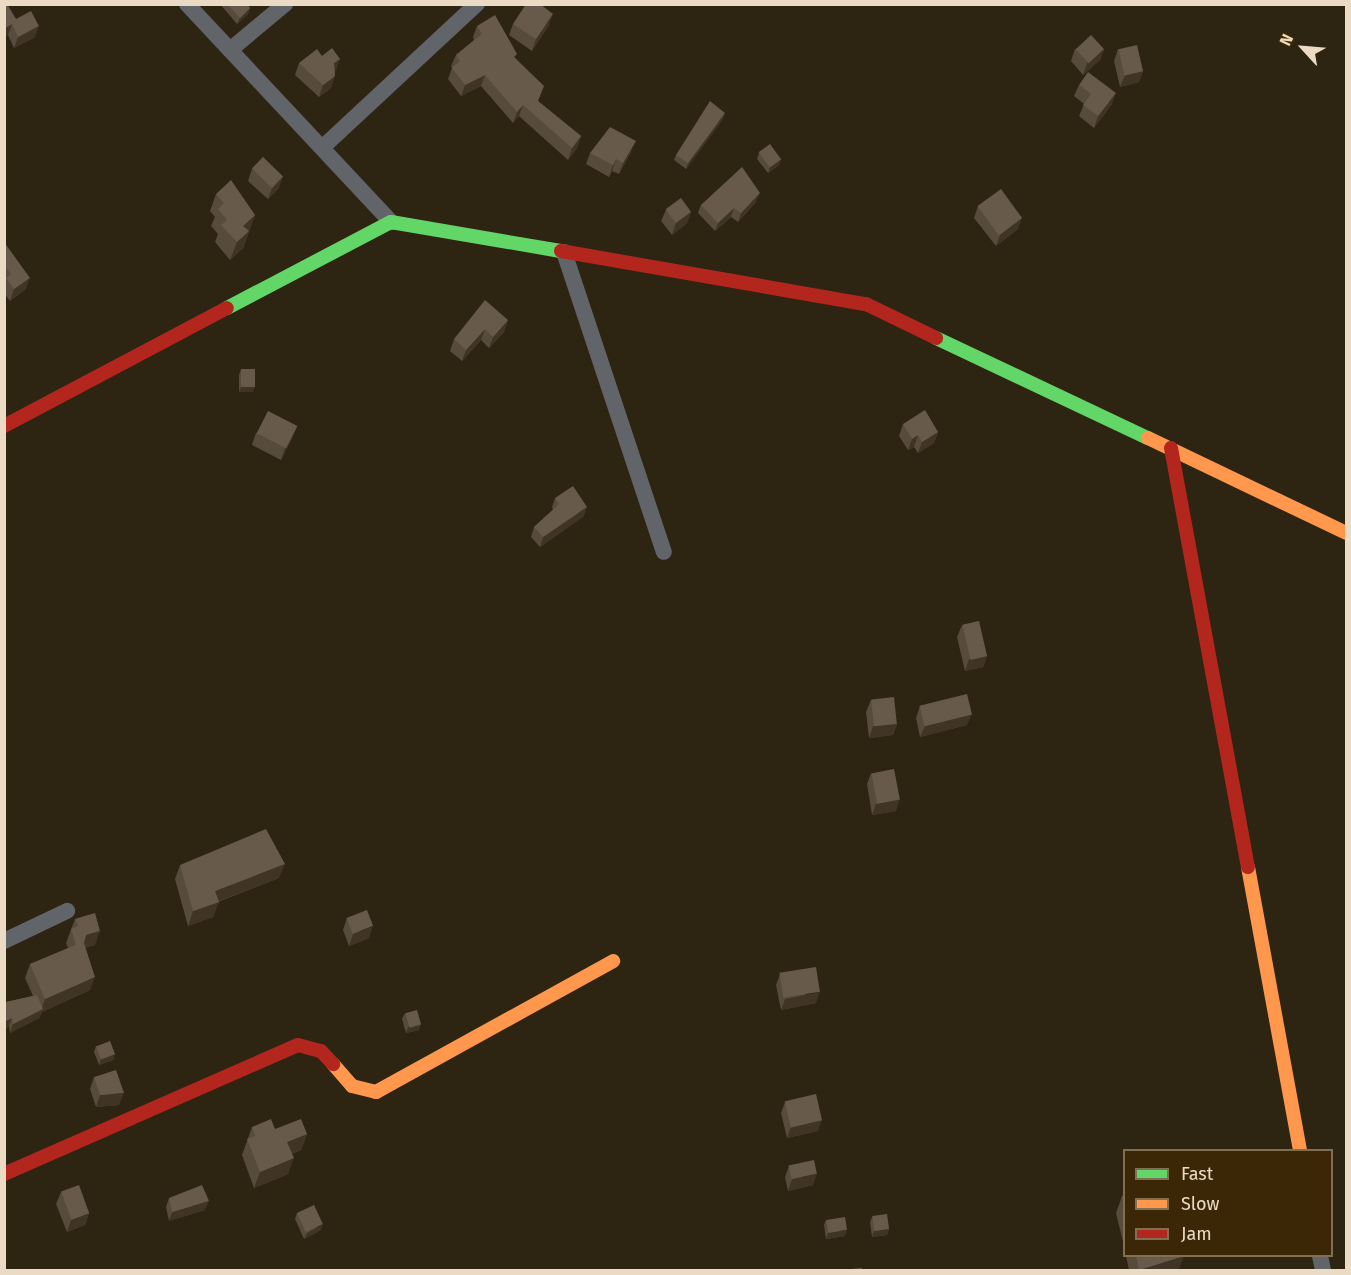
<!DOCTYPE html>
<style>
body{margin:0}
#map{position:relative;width:1351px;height:1275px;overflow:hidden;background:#2e2412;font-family:"Fira Sans",sans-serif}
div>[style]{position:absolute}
.street>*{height:16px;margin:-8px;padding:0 8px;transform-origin:8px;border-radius:8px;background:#61656a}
.fast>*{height:14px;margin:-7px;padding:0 7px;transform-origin:7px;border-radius:7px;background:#63d668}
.slow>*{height:14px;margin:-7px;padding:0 7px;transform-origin:7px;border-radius:7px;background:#ff974d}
.jam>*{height:14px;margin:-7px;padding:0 7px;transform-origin:7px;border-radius:7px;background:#b3261e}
.wall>*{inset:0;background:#574b3c}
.shaded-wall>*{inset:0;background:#403525}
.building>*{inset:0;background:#675a4b;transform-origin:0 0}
span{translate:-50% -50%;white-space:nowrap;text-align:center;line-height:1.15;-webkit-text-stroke:4.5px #3b2705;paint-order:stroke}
.frame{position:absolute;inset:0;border:6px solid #ebdbc4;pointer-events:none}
.legend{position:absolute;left:1123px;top:1149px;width:210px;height:108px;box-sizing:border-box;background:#3b2705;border:2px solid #816f51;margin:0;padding:8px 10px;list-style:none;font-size:18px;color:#ebdbc4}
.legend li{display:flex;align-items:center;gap:12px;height:30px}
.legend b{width:30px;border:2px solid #816f51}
.north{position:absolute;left:1273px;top:18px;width:60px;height:60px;-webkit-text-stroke:4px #3b2705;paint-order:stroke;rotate:296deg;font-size:16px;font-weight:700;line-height:24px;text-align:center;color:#ebdbc4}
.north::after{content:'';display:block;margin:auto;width:21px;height:27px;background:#ebdbc4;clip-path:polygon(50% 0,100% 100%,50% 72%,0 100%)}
</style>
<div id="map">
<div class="street">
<i style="left:187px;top:4px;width:299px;rotate:46.9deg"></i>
<i style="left:230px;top:50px;width:72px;rotate:-39.9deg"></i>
<i style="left:324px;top:146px;width:209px;rotate:-42.9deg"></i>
<i style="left:564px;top:252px;width:316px;rotate:71.6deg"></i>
<i style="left:4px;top:941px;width:70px;rotate:-25.5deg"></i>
<i style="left:1320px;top:1256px;width:14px;rotate:78deg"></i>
</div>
<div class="fast">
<i style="left:227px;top:308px;width:185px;rotate:-27.7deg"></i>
<i style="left:391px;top:222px;width:172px;rotate:9.7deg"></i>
<i style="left:936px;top:338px;width:234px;rotate:25.3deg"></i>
</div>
<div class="slow">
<i style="left:1148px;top:438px;width:220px;rotate:25.6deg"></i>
<i style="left:1248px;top:867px;width:288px;rotate:79.6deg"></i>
<i style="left:333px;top:1064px;width:29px;rotate:49deg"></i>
<i style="left:352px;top:1086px;width:25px;rotate:14deg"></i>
<i style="left:376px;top:1092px;width:271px;rotate:-28.9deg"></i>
</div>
<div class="jam">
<i style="left:561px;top:251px;width:310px;rotate:9.9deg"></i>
<i style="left:866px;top:304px;width:78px;rotate:25.9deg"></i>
<i style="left:4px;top:426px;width:252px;rotate:-27.9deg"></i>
<i style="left:1171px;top:448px;width:426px;rotate:79.6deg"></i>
<i style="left:4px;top:1174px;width:321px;rotate:-23.7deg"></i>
<i style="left:298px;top:1045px;width:24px;rotate:15deg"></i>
<i style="left:321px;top:1051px;width:18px;rotate:47deg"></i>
</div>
<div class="wall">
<i style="clip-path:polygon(4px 4px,16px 19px,35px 37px,14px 48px,8px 35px)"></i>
<i style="clip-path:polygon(220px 4px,247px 4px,250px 8px,248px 14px,237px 24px)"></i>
<i style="clip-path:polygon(513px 24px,549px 25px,532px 51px,509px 35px)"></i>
<i style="clip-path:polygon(477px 26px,516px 59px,539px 102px,581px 136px,577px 148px,568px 160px,519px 116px,513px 123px,481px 86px,461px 96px,448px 79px,452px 68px,451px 66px,456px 55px,474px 40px,473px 37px)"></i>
<i style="clip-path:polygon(1075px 49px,1104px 49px,1100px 60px,1083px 75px,1071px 61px)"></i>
<i style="clip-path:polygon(1118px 49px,1143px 71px,1139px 82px,1120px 87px,1114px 61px)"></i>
<i style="clip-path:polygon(322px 56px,340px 59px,335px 71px,331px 88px,319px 97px,295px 75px,299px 63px)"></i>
<i style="clip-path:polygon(1079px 85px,1112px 104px,1094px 128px,1079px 116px,1084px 104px,1074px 96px)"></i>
<i style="clip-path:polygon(723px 119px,686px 169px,674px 160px,676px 155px)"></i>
<i style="clip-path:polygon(631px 152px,619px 174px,612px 171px,609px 177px,586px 164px,590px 153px)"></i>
<i style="clip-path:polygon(759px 153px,781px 159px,779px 165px,768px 173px,757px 159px)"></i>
<i style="clip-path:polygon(252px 169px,279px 188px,268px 199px,248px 181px)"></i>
<i style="clip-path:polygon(216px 194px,255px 215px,243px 248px,230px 260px,215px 242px,218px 234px,211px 226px,215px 217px,210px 211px)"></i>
<i style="clip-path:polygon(756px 202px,738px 222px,731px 217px,715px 231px,698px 213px,701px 205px)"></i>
<i style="clip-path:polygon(978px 206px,1018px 229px,996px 246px,974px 218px)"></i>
<i style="clip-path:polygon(666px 210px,691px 212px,687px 223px,672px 235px,661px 221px)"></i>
<i style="clip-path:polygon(4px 242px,26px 289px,10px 301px,4px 293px)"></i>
<i style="clip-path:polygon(508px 320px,504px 332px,489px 348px,481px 340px,462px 361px,450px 351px,454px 339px)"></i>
<i style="clip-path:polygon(241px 369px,253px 392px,239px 392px,239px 375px)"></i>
<i style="clip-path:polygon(903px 424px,938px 432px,934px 443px,918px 453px,914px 447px,908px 450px,899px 436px)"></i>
<i style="clip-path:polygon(297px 426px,292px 438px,281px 460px,252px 445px,256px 433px)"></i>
<i style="clip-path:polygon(555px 498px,584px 516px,540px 547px,531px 537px,534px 527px,553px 510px,552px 507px)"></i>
<i style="clip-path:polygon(962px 625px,987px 656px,983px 667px,965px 671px,957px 637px)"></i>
<i style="clip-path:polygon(871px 700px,897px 724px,893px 735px,869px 738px,866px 712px)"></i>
<i style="clip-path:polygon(920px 706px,967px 725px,920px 737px,916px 718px)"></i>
<i style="clip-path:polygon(871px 773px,896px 811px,872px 815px,867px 784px)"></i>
<i style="clip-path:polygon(180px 865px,279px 878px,218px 902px,213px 917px,188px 926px,175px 879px)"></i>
<i style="clip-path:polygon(347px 918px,369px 938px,349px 946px,343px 930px)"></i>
<i style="clip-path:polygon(75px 919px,95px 945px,85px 948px,90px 990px,42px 1012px,39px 1018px,10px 1033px,6px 1002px,33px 996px,25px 978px,30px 964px,68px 948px,66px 943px)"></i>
<i style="clip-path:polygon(780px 974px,816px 1003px,781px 1010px,776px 985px)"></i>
<i style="clip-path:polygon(405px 1013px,419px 1030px,406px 1033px,402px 1019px)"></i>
<i style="clip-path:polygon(96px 1046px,115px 1054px,113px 1060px,99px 1065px,94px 1052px)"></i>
<i style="clip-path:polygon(94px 1077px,119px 1105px,96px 1107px,90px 1089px)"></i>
<i style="clip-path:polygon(785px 1102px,818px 1131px,787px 1138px,781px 1113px)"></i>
<i style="clip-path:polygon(252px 1127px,275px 1129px,307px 1134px,301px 1150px,292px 1154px,288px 1174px,254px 1188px,242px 1155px)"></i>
<i style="clip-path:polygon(789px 1166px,813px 1185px,788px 1191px,785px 1177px)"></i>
<i style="clip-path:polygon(61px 1192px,89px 1213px,85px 1225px,67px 1232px,56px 1204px)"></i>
<i style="clip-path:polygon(1125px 1195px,1125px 1250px,1116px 1213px,1122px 1196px)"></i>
<i style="clip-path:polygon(169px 1198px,205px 1210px,169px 1221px,166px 1207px)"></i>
<i style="clip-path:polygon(297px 1213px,321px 1230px,304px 1239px,295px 1219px)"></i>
<i style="clip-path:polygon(872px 1217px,889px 1229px,887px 1235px,872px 1237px,870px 1222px)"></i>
<i style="clip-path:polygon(826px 1220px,845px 1236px,826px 1239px,824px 1225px)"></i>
<i style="clip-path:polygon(1126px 1256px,1184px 1256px,1178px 1270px,1129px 1270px)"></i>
</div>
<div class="shaded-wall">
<i style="clip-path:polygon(250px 8px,248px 14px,237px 24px,240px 18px)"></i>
<i style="clip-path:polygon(553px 14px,549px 25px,532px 51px,536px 39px)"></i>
<i style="clip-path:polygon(12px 24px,8px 35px,4px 38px,4px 29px)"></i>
<i style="clip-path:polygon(39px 26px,35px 37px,14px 48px,18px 37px)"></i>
<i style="clip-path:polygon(1104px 49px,1100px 60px,1083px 75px,1087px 63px)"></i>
<i style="clip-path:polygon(340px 59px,336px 70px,330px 75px,334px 63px)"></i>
<i style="clip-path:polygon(1143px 71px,1139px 82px,1120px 87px,1125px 75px)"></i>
<i style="clip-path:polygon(485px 75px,481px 86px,461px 96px,465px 85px)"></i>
<i style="clip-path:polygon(335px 76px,331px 88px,319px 97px,323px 85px)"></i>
<i style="clip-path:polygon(1116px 93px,1112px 104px,1094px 128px,1098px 116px)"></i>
<i style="clip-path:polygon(523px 105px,519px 116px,513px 123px,517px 112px)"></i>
<i style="clip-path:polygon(725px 113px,723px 119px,686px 169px,688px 163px)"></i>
<i style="clip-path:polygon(581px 136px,577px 148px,568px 160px,572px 148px)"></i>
<i style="clip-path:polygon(636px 141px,631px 152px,619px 174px,623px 163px)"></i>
<i style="clip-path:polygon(616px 159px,612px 171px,609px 177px,613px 165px)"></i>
<i style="clip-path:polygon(781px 159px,779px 165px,768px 173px,770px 167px)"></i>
<i style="clip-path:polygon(283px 176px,279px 188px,268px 199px,272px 188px)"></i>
<i style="clip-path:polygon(760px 193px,756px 202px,738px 222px,741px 213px)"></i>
<i style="clip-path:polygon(734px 208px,731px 217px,715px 231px,718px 223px)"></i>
<i style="clip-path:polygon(691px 212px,687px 223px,672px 235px,676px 223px)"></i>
<i style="clip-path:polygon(255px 215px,243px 248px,230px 260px,243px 226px)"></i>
<i style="clip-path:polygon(1022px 218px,1018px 229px,996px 246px,1000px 235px)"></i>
<i style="clip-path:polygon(30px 278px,26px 289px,10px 301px,14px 289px)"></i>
<i style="clip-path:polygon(508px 320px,504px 332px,489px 348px,493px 337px)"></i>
<i style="clip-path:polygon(485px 329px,481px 340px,462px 361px,466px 350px)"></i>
<i style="clip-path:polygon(255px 386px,253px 392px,239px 392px,241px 387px)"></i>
<i style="clip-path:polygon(297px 426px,292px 438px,281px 460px,285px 448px)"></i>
<i style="clip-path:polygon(938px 432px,934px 443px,918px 453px,922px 442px)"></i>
<i style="clip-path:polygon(918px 435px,914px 447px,908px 450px,912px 439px)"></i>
<i style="clip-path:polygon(587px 507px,584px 516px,540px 547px,543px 537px)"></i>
<i style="clip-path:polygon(987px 656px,983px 667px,965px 671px,969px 659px)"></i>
<i style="clip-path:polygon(972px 714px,967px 725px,920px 737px,925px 726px)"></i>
<i style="clip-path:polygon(897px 724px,893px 735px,869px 738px,873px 726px)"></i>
<i style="clip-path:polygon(900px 799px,896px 811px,872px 815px,876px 804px)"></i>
<i style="clip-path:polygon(285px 864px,279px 878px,209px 905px,215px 891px)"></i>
<i style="clip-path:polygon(219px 902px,213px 917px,188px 926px,193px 911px)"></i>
<i style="clip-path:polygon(373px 926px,369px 938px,349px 946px,353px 934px)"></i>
<i style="clip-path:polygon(100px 931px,95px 945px,81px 949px,86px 935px)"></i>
<i style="clip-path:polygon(95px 977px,90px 990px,42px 1012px,39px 1018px,10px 1033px,13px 1024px,41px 1010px,45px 999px)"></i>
<i style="clip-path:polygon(820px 992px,816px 1003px,781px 1010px,785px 999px)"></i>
<i style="clip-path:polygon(12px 1018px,8px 1028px,4px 1030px,4px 1022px)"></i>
<i style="clip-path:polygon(421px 1024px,419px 1030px,406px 1033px,408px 1027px)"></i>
<i style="clip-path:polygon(115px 1054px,113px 1060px,99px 1065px,101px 1059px)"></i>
<i style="clip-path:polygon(124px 1093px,119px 1105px,96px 1107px,100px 1095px)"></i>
<i style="clip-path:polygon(822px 1120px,818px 1131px,787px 1138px,791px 1127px)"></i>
<i style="clip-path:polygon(307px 1134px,301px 1150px,281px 1158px,287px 1142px)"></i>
<i style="clip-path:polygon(294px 1158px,288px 1174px,254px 1188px,260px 1172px)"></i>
<i style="clip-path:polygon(817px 1174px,813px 1185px,788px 1191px,792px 1179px)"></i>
<i style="clip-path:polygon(209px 1201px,205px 1210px,169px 1221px,172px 1212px)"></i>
<i style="clip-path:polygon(89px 1213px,85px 1225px,67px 1232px,71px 1220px)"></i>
<i style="clip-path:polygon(323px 1224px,321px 1230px,304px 1239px,307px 1233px)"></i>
<i style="clip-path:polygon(889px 1229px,887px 1235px,872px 1237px,874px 1231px)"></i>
<i style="clip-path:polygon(847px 1230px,845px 1236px,826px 1239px,828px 1233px)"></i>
<i style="clip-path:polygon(1184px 1256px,1178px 1270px,1139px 1270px)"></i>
</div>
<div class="building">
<i style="clip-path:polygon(4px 4px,7px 4px,16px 19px,31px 11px,39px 26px,18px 37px,12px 24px,4px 29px)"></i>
<i style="clip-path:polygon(227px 4px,247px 4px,250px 8px,240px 18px)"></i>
<i style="clip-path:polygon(526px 4px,540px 4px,553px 14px,536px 39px,513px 24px)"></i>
<i style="clip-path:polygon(495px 15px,517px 54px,514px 57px,544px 86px,538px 101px,581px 136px,572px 148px,523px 105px,517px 112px,485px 75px,465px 85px,452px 68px,460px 61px,456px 55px,482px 34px,477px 26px)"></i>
<i style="left:1091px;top:35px;width:19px;height:21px;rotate:47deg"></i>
<i style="left:1137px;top:45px;width:27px;height:19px;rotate:77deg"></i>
<i style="clip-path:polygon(332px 48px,340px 59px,334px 63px,335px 76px,323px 85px,299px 63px,317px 49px,322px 56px)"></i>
<i style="clip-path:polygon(1088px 72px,1116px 93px,1098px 116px,1083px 105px,1091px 94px,1079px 85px)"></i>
<i style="clip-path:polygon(710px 101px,725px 113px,688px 163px,676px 155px)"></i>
<i style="clip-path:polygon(610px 127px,636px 141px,623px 163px,616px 159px,613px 165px,590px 153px)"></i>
<i style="left:770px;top:144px;width:19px;height:14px;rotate:54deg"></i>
<i style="left:263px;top:157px;width:28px;height:16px;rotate:44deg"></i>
<i style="clip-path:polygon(742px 167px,760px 193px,741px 213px,734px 208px,718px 223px,701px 205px)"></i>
<i style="clip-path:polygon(231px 180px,255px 215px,243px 226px,249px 231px,237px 242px,221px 225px,227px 220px,218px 209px,224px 203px,216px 194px)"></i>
<i style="left:1001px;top:189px;width:36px;height:29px;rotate:54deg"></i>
<i style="left:681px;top:198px;width:17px;height:19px;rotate:54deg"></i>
<i style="clip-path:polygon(4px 242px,30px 278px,14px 289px,6px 278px,11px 274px,4px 265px)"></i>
<i style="clip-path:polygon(485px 300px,508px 320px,493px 337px,485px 329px,466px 350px,454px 339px)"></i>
<i style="left:241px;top:369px;width:14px;height:18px"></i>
<i style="clip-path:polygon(925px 410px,938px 432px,922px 442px,918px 435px,912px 439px,903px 424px)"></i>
<i style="left:268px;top:411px;width:33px;height:25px;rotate:27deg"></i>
<i style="clip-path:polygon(573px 486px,587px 507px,543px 537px,534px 527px,559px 504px,555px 498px)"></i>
<i style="left:979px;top:621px;width:36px;height:17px;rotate:77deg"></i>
<i style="left:967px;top:694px;width:21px;height:49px;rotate:76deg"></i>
<i style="left:894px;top:697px;width:27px;height:23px;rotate:84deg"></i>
<i style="left:894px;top:769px;width:31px;height:23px;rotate:79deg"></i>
<i style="clip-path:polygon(266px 829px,285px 864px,215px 891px,219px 902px,193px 911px,180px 865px)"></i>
<i style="left:367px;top:910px;width:17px;height:22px;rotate:69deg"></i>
<i style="clip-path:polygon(95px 913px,100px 931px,86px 935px,84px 943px,95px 977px,45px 999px,30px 964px,76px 945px,71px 929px,78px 926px,75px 919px)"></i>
<i style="left:816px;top:967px;width:25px;height:37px;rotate:81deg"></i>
<i style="clip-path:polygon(37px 995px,43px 1009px,13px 1024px,12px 1018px,4px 1022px,4px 999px,6px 1002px)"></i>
<i style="left:417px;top:1010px;width:15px;height:12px;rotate:74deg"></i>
<i style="left:110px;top:1041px;width:14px;height:15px;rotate:69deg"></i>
<i style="clip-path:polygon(116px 1070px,124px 1093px,100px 1095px,94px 1077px)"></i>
<i style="left:816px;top:1094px;width:27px;height:32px;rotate:77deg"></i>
<i style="clip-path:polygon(271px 1119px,275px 1129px,301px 1119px,307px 1134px,287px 1142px,294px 1158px,260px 1172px,247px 1139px,255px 1136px,252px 1127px)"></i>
<i style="left:814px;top:1160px;width:14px;height:26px;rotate:78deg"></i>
<i style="left:79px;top:1185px;width:30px;height:19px;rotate:70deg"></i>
<i style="clip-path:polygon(202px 1185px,209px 1201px,172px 1212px,169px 1198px)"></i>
<i style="clip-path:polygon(1125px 1195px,1125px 1206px,1122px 1196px)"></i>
<i style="left:314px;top:1205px;width:21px;height:19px;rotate:65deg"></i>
<i style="left:887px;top:1214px;width:15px;height:15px;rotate:82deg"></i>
<i style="left:845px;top:1217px;width:13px;height:19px;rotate:81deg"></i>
<i style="clip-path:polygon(1136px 1256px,1184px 1256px,1139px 1270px)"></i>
<i style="clip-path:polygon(862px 1268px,862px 1270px,840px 1270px)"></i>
</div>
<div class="frame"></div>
<ul class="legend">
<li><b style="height:8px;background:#63d668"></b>Fast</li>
<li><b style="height:8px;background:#ff974d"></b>Slow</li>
<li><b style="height:8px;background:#b3261e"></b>Jam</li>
</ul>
<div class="north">N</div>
</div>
